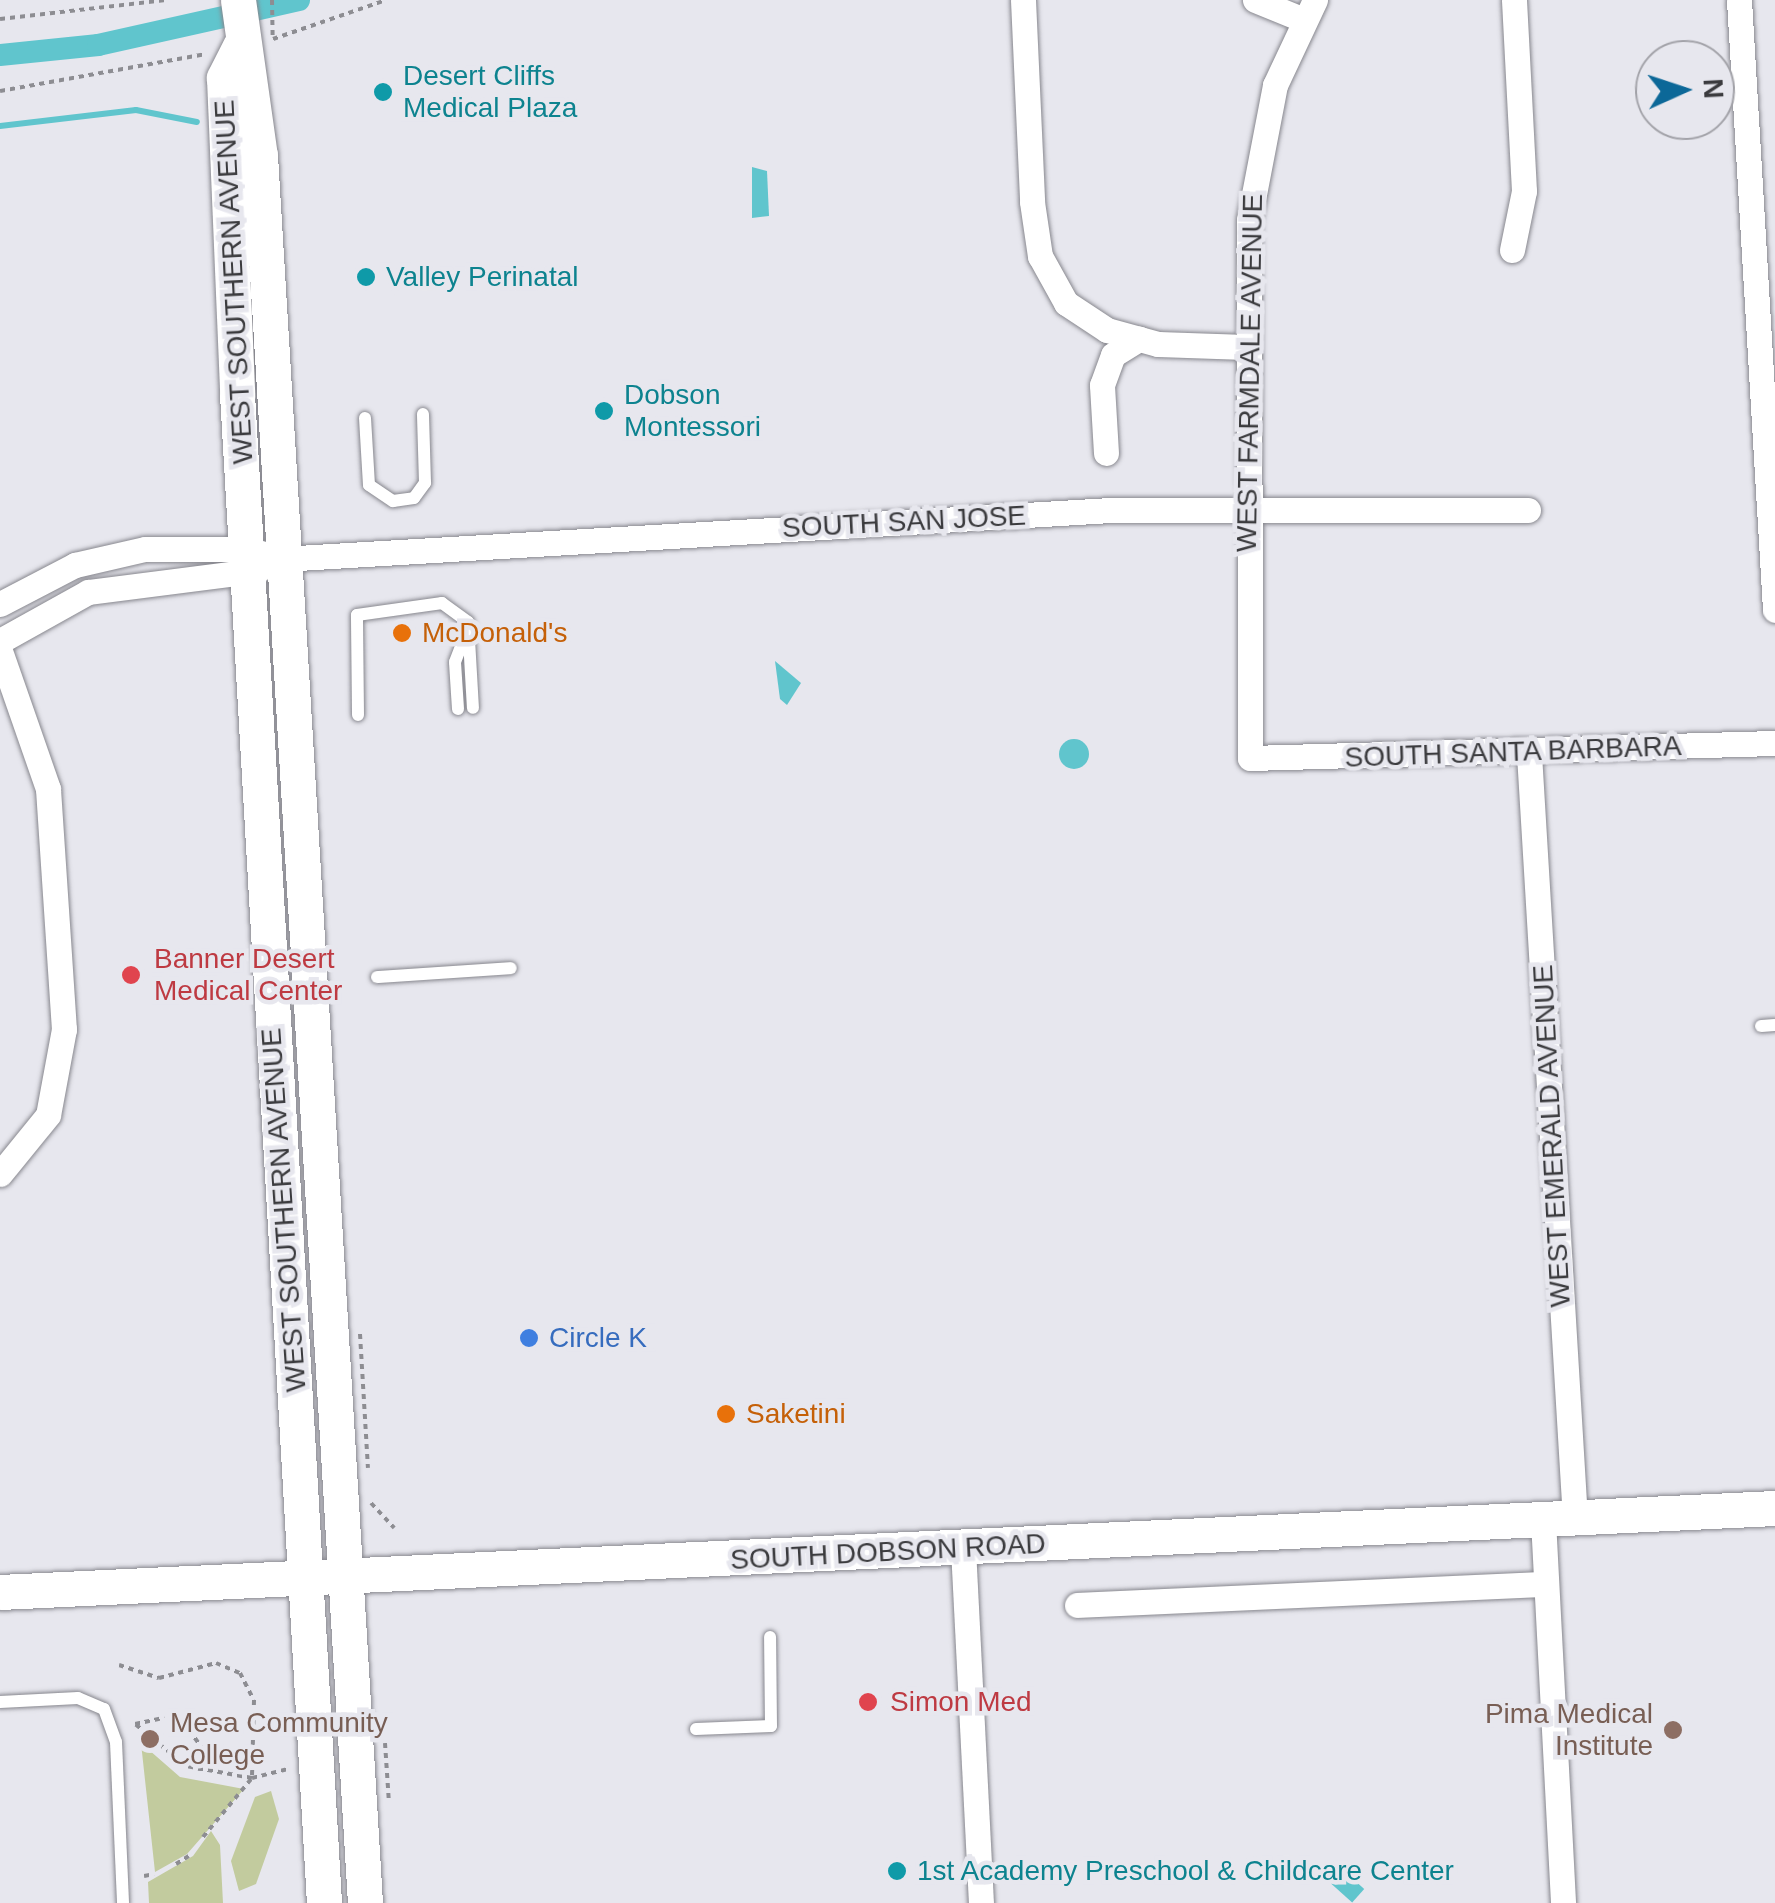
<!DOCTYPE html>
<style>
body{margin:0}
#map{position:relative;width:1775px;height:1903px;overflow:hidden;background:#e7e7ee;font-family:Arial,sans-serif}
div>[style]{position:absolute}
.green>*{inset:0;background:#c2cb9e}
.water>*{inset:0;background:#60c5cd;transform-origin:0 0}
.round{border-radius:50%}
.stream>*{height:6px;margin:-3px;padding:0 3px;transform-origin:3px;border-radius:3px;background:#60c5cd}
.canal>*{height:22px;margin:-11px;padding:0 11px;transform-origin:11px;border-radius:11px;background:#60c5cd}
.path>*{height:4px;margin-top:-2px;transform-origin:0;background:repeating-linear-gradient(90deg,#8d8d92 0 5px,transparent 0 10px)}
.roads{filter:drop-shadow(0 0 2px #87878e) drop-shadow(0 0 2px #87878e)}
.lane>*{height:12px;margin:-6px;padding:0 6px;transform-origin:6px;border-radius:6px;background:#fff}
.street>*{height:25px;margin:-12.5px;padding:0 12.5px;transform-origin:12.5px;border-radius:12.5px;background:#fff}
.secondary>*{height:35px;margin:-17.5px;padding:0 17.5px;transform-origin:17.5px;border-radius:17.5px;background:#fff}
.dots>*{width:28px;height:28px;translate:-50% -50%;box-sizing:border-box;border:5px solid #e7e7ee;border-radius:50%}
span{translate:-50% -50%;white-space:nowrap;text-align:center;line-height:1.15;-webkit-text-stroke:9px #e7e7ee;paint-order:stroke}
.culture-label{font-size:28px;color:#0d838f}
.left{translate:0 -50%;text-align:left}
.street-label{font-size:28px;color:#3b3b3e}
.food-label{font-size:28px;color:#c56008}
.health-label{font-size:28px;color:#be3a42}
.shop-label{font-size:28px;color:#366cbe}
.education-label{font-size:28px;color:#785e54}
.right{translate:-100% -50%;text-align:right}
.north{position:absolute;left:1635px;top:40px;width:100px;height:100px;box-sizing:border-box;background:#e7e7ee;border:2px solid #a2a2a8;border-radius:50%;rotate:87deg;font-size:28px;font-weight:700;line-height:40px;text-align:center;color:#3b3b3e}
.north::after{content:'';display:block;margin:auto;width:35px;height:45px;background:#0c6898;clip-path:polygon(50% 0,100% 100%,50% 72%,0 100%)}
</style>
<div id="map">
<div class="green">
<i style="clip-path:polygon(141px 1743px,180px 1777px,244px 1789px,187px 1854px,155px 1872px)"></i>
<i style="clip-path:polygon(271px 1791px,279px 1819px,256px 1884px,239px 1891px,231px 1861px,255px 1797px)"></i>
<i style="clip-path:polygon(211px 1831px,220px 1845px,223px 1903px,149px 1903px,148px 1882px,193px 1856px)"></i>
</div>
<div class="water">
<i style="clip-path:polygon(752px 167px,767px 171px,769px 216px,752px 218px)"></i>
<i style="clip-path:polygon(775px 661px,801px 683px,787px 705px,780px 699px)"></i>
<i class="round" style="left:1059px;top:739px;width:30px;height:30px"></i>
<i style="left:1333px;top:1861px;width:42px;height:18px;rotate:42deg"></i>
</div>
<div class="stream">
<i style="left:0;top:126px;width:137px;rotate:-6.7deg"></i>
<i style="left:136px;top:110px;width:62px;rotate:11.1deg"></i>
</div>
<div class="canal">
<i style="left:0;top:55px;width:99px;rotate:-5.8deg"></i>
<i style="left:98px;top:45px;width:206px;rotate:-12.6deg"></i>
</div>
<div class="path">
<i style="left:272px;top:0;width:39px;rotate:89deg"></i>
<i style="left:0;top:19px;width:169px;rotate:-6.5deg"></i>
<i style="left:273px;top:39px;width:120px;rotate:-19deg"></i>
<i style="left:0;top:91px;width:208px;rotate:-10.2deg"></i>
<i style="left:360px;top:1334px;width:134px;rotate:86.6deg"></i>
<i style="left:371px;top:1503px;width:34px;rotate:47deg"></i>
<i style="left:119px;top:1665px;width:42px;rotate:18deg"></i>
<i style="left:159px;top:1678px;width:59px;rotate:-14.7deg"></i>
<i style="left:216px;top:1663px;width:26px;rotate:23deg"></i>
<i style="left:240px;top:1673px;width:30px;rotate:63deg"></i>
<i style="left:254px;top:1700px;width:78px;rotate:91.5deg"></i>
<i style="left:252px;top:1778px;width:67px;rotate:-169.7deg"></i>
<i style="left:186px;top:1766px;width:66px;rotate:-140.5deg"></i>
<i style="left:135px;top:1724px;width:30px;rotate:-12deg"></i>
<i style="left:189px;top:1730px;width:22px;rotate:54deg"></i>
<i style="left:202px;top:1748px;width:23px;rotate:95deg"></i>
<i style="left:385px;top:1743px;width:60px;rotate:86.2deg"></i>
<i style="left:203px;top:1837px;width:77px;rotate:-50.3deg"></i>
<i style="left:252px;top:1778px;width:37px;rotate:-14deg"></i>
<i style="left:176px;top:1864px;width:15px;rotate:-32deg"></i>
<i style="left:144px;top:1876px;width:10px;rotate:-11deg"></i>
</div>
<div class="roads">
<div class="lane">
<i style="left:365px;top:418px;width:67px;rotate:86.6deg"></i>
<i style="left:369px;top:485px;width:29px;rotate:34deg"></i>
<i style="left:393px;top:501px;width:21px;rotate:-8deg"></i>
<i style="left:414px;top:498px;width:19px;rotate:-54deg"></i>
<i style="left:425px;top:483px;width:69px;rotate:-91.7deg"></i>
<i style="left:458px;top:709px;width:47px;rotate:-93.7deg"></i>
<i style="left:455px;top:662px;width:39px;rotate:-69deg"></i>
<i style="left:358px;top:715px;width:100px;rotate:-90.6deg"></i>
<i style="left:357px;top:615px;width:86px;rotate:-8deg"></i>
<i style="left:442px;top:603px;width:32px;rotate:36deg"></i>
<i style="left:468px;top:622px;width:86px;rotate:86.7deg"></i>
<i style="left:377px;top:977px;width:134px;rotate:-3.8deg"></i>
<i style="left:1761px;top:1026px;width:14px;rotate:-4deg"></i>
<i style="left:0;top:1702px;width:78px;rotate:-2.9deg"></i>
<i style="left:78px;top:1698px;width:28px;rotate:23deg"></i>
<i style="left:104px;top:1709px;width:35px;rotate:70deg"></i>
<i style="left:116px;top:1742px;width:161px;rotate:87.5deg"></i>
<i style="left:696px;top:1729px;width:75px;rotate:-2.3deg"></i>
<i style="left:771px;top:1726px;width:89px;rotate:-90.6deg"></i>
</div>
<div class="street">
<i style="left:1023px;top:0;width:202px;rotate:87.4deg"></i>
<i style="left:1032px;top:202px;width:55px;rotate:81.6deg"></i>
<i style="left:1040px;top:256px;width:54px;rotate:61deg"></i>
<i style="left:1066px;top:303px;width:49px;rotate:33.4deg"></i>
<i style="left:1107px;top:330px;width:53px;rotate:15.4deg"></i>
<i style="left:1158px;top:344px;width:88px;rotate:2deg"></i>
<i style="left:1255px;top:0;width:53px;rotate:22.2deg"></i>
<i style="left:1315px;top:0;width:94px;rotate:115.2deg"></i>
<i style="left:1275px;top:85px;width:137px;rotate:100.9deg"></i>
<i style="left:1249px;top:220px;width:538px;rotate:89.89deg"></i>
<i style="left:1250px;top:758px;width:525px;rotate:-1.64deg"></i>
<i style="left:1739px;top:0;width:611px;rotate:86.62deg"></i>
<i style="left:1512px;top:250px;width:60px;rotate:-78.5deg"></i>
<i style="left:1524px;top:191px;width:191px;rotate:-93deg"></i>
<i style="left:1106px;top:453px;width:68px;rotate:-93.4deg"></i>
<i style="left:1102px;top:385px;width:32px;rotate:-70deg"></i>
<i style="left:1113px;top:355px;width:31px;rotate:-32deg"></i>
<i style="left:0;top:604px;width:85px;rotate:-27.5deg"></i>
<i style="left:75px;top:565px;width:72px;rotate:-12.9deg"></i>
<i style="left:145px;top:549px;width:102px"></i>
<i style="left:247px;top:549px;width:35px;rotate:16deg"></i>
<i style="left:281px;top:559px;width:831px;rotate:-3.38deg"></i>
<i style="left:1111px;top:510px;width:417px"></i>
<i style="left:0;top:641px;width:101px;rotate:-29.1deg"></i>
<i style="left:88px;top:592px;width:172px;rotate:-7.3deg"></i>
<i style="left:0;top:651px;width:146px;rotate:70.8deg"></i>
<i style="left:48px;top:789px;width:241px;rotate:86.2deg"></i>
<i style="left:64px;top:1029px;width:87px;rotate:100.5deg"></i>
<i style="left:48px;top:1115px;width:76px;rotate:129.1deg"></i>
<i style="left:1529px;top:754px;width:766px;rotate:86.56deg"></i>
<i style="left:1543px;top:1520px;width:384px;rotate:87deg"></i>
<i style="left:963px;top:1548px;width:355px;rotate:87.1deg"></i>
<i style="left:1077px;top:1605px;width:469px;rotate:-2.6deg"></i>
</div>
<div class="secondary">
<i style="left:238px;top:0;width:158px;rotate:82deg"></i>
<i style="left:260px;top:156px;width:1750px;rotate:86.56deg"></i>
<i style="left:240px;top:46px;width:36px;rotate:117deg"></i>
<i style="left:224px;top:78px;width:316px;rotate:87.6deg"></i>
<i style="left:237px;top:394px;width:1512px;rotate:86.7deg"></i>
<i style="left:0;top:1592px;width:1777px;rotate:-2.71deg"></i>
</div>
</div>
<div class="dots">
<i style="left:383px;top:92px;background:#0f9aa8"></i>
<i style="left:366px;top:277px;background:#0f9aa8"></i>
<i style="left:604px;top:411px;background:#0f9aa8"></i>
<i style="left:402px;top:633px;background:#e8710a"></i>
<i style="left:131px;top:975px;background:#e0444e"></i>
<i style="left:529px;top:1338px;background:#3f7fe0"></i>
<i style="left:726px;top:1414px;background:#e8710a"></i>
<i style="left:868px;top:1702px;background:#e0444e"></i>
<i style="left:1673px;top:1730px;background:#8d6e63"></i>
<i style="left:150px;top:1739px;background:#8d6e63"></i>
<i style="left:897px;top:1871px;background:#0f9aa8"></i>
</div>
<div class="culture-label">
<span class="left" style="left:403px;top:92px">Desert Cliffs<br>Medical Plaza</span>
<span class="left" style="left:386px;top:277px">Valley Perinatal</span>
<span class="left" style="left:624px;top:411px">Dobson<br>Montessori</span>
<span class="left" style="left:917px;top:1871px">1st Academy Preschool &amp; Childcare Center</span>
</div>
<div class="street-label">
<span style="left:234px;top:282px;rotate:-93deg">WEST SOUTHERN AVENUE</span>
<span style="left:1250px;top:373px;rotate:-89deg">WEST FARMDALE AVENUE</span>
<span style="left:904px;top:522px;rotate:-3deg">SOUTH SAN JOSE</span>
<span style="left:1513px;top:752px;rotate:-2deg">SOUTH SANTA BARBARA</span>
<span style="left:1552px;top:1136px;rotate:-93deg">WEST EMERALD AVENUE</span>
<span style="left:284px;top:1210px;rotate:-94deg">WEST SOUTHERN AVENUE</span>
<span style="left:888px;top:1552px;rotate:-3deg">SOUTH DOBSON ROAD</span>
</div>
<div class="food-label">
<span class="left" style="left:422px;top:633px">McDonald's</span>
<span class="left" style="left:746px;top:1414px">Saketini</span>
</div>
<div class="health-label">
<span class="left" style="left:154px;top:975px">Banner Desert<br>Medical Center</span>
<span class="left" style="left:890px;top:1702px">Simon Med</span>
</div>
<div class="shop-label">
<span class="left" style="left:549px;top:1338px">Circle K</span>
</div>
<div class="education-label">
<span class="right" style="left:1653px;top:1730px">Pima Medical<br>Institute</span>
<span class="left" style="left:170px;top:1739px">Mesa Community<br>College</span>
</div>
<div class="north">N</div>
</div>
